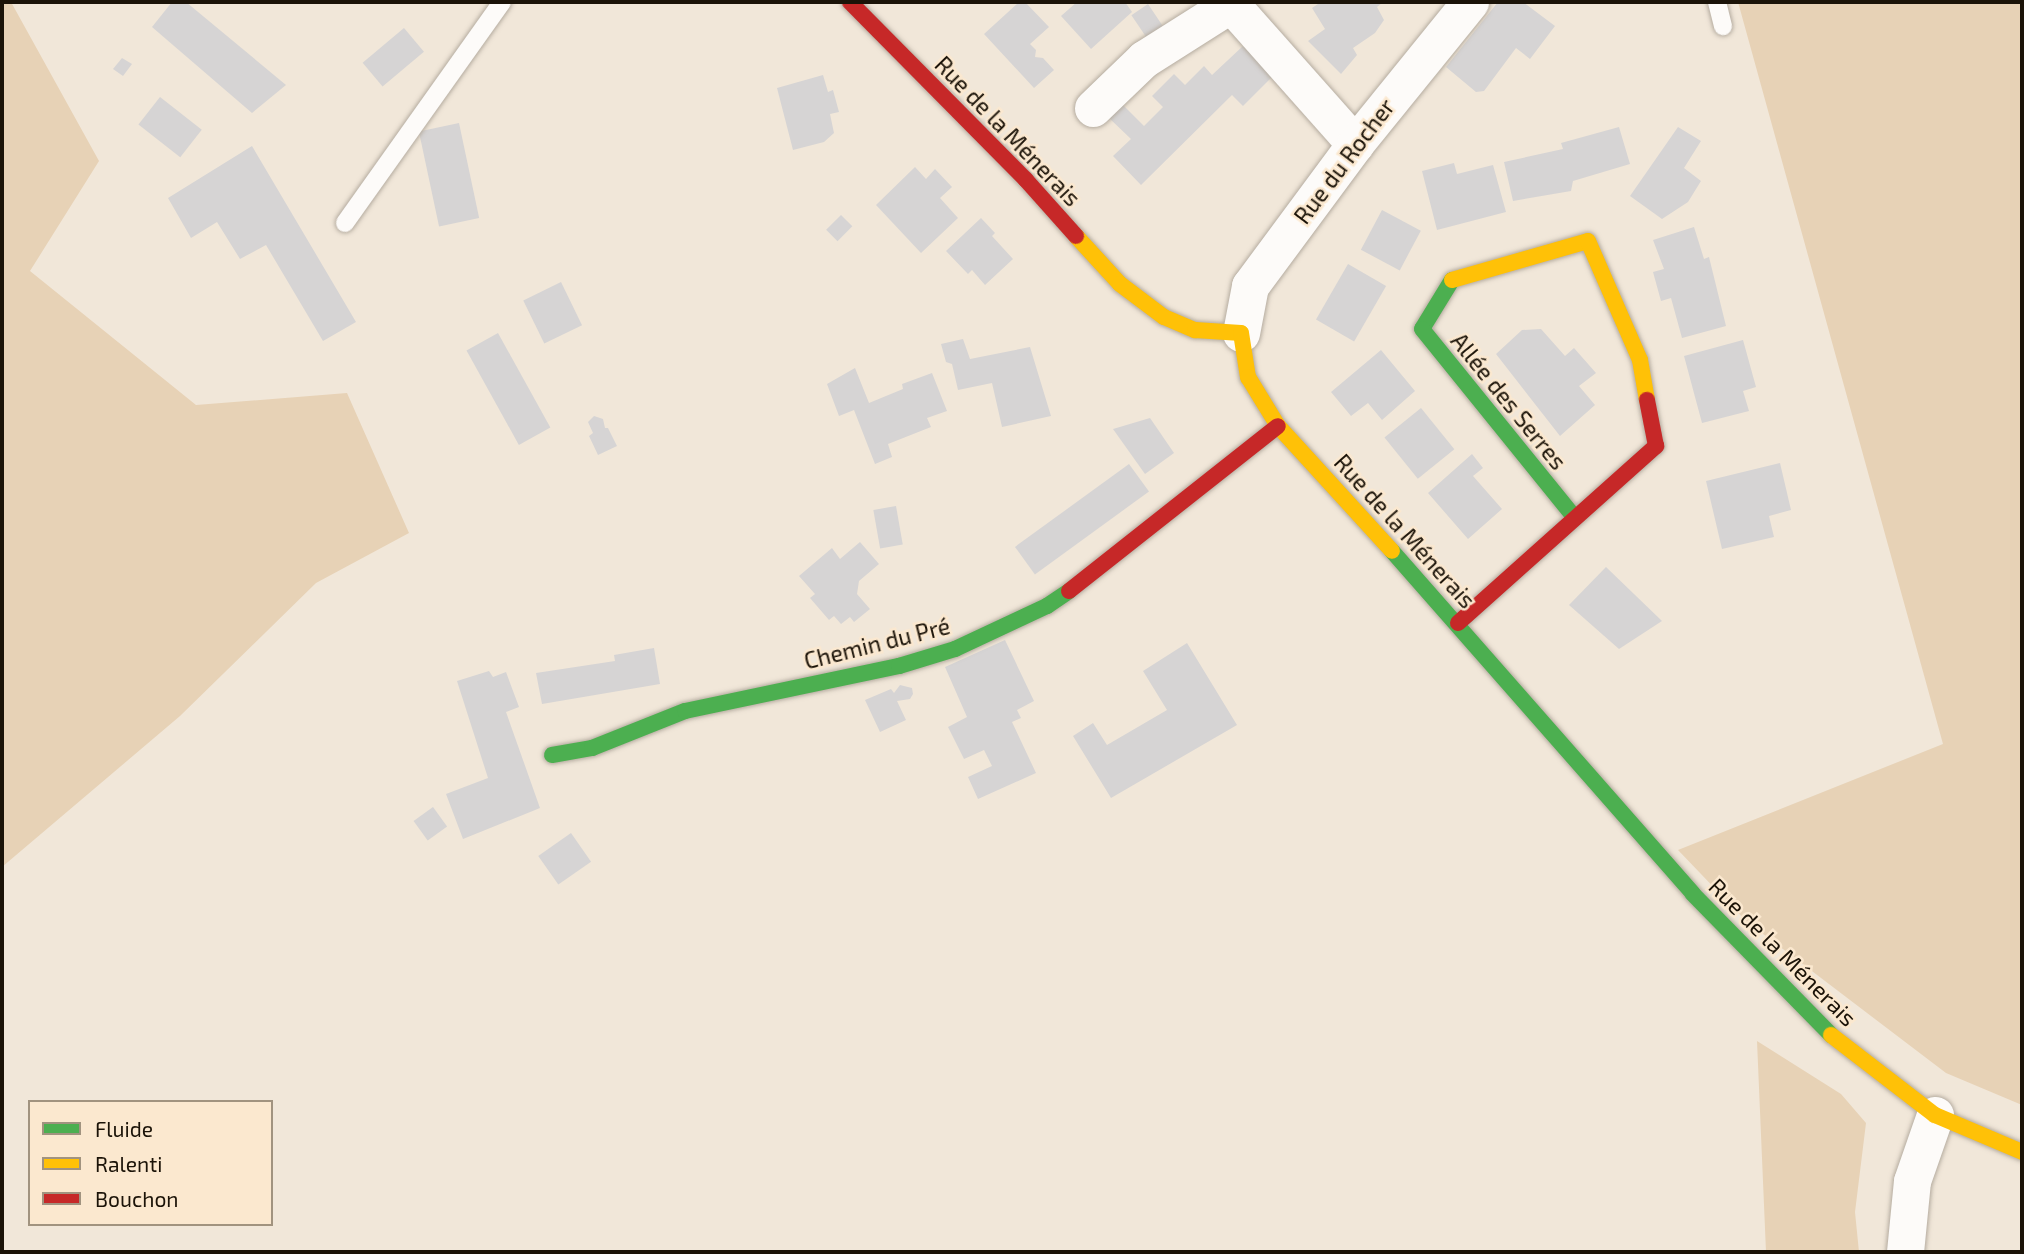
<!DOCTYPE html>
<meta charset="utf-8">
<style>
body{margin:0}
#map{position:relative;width:2024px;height:1254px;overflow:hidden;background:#f1e7d9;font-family:"Exo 2",sans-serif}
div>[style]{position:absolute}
.green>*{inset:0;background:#e7d2b6}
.building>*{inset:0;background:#d6d4d4;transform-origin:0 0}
.roads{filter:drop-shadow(0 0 2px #b5aca0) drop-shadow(0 0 2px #b5aca0)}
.lane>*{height:18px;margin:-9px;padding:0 9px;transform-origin:9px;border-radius:9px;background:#fdfbf9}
.street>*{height:37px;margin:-18.5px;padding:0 18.5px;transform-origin:18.5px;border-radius:18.5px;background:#fdfbf9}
.fast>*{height:16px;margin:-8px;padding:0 8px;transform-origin:8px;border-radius:8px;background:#4caf50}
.slow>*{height:16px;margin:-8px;padding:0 8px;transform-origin:8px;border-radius:8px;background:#ffc107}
.jam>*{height:16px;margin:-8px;padding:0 8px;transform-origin:8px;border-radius:8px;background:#c62828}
span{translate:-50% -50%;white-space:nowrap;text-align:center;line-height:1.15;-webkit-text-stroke:5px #fbe8cf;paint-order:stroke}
.street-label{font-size:23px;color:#1b1308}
.frame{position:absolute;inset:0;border:4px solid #1b1308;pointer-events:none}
.legend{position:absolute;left:28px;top:1100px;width:245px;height:126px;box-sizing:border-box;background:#fbe8cf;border:2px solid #a1937f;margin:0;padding:9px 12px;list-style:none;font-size:21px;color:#1b1308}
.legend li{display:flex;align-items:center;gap:14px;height:35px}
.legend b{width:35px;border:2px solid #a1937f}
</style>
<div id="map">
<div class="green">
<i style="clip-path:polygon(2px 2px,11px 2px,99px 161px,30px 271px,196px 405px,347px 393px,409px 533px,316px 583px,180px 716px,2px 867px)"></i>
<i style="clip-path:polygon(1738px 2px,2022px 2px,2022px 1105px,1946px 1073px,1746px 921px,1678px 850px,1943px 744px)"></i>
<i style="clip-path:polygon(1757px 1041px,1841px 1094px,1866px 1123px,1855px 1212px,1859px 1252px,1766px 1252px)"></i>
</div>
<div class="building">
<i style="clip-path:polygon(172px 2px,186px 2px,286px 85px,252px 113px,152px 27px)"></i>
<i style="clip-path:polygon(1019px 2px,1025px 2px,1049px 27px,1030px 44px,1036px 50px,1035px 57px,1043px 58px,1054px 70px,1034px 88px,984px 34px)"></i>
<i style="clip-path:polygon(1077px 2px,1125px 2px,1132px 12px,1091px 49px,1061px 16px)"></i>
<i style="clip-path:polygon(1321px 2px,1382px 3px,1377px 7px,1384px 20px,1375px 33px,1353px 48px,1357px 55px,1341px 74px,1308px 41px,1325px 29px,1312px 8px)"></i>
<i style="clip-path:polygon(1498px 2px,1523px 2px,1555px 26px,1530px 59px,1516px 48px,1484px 91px,1476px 92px,1446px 67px)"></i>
<i style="left:1148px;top:4px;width:27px;height:20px;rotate:56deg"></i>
<i style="left:404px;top:28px;width:31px;height:54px;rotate:50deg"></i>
<i style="clip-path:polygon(1243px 46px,1273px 76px,1243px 106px,1232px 95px,1141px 185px,1113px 156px,1131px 139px,1108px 117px,1122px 104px,1144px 126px,1163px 107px,1152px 96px,1174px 74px,1185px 85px,1204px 66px,1212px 75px)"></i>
<i style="clip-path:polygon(122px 58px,132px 64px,123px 76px,113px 69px)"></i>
<i style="clip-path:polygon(823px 75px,828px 92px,833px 90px,839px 112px,830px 114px,834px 133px,824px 142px,793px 150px,777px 88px)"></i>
<i style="left:160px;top:97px;width:53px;height:35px;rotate:38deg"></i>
<i style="left:459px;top:123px;width:97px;height:41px;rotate:78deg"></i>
<i style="clip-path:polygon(1619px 127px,1630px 164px,1573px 181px,1571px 191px,1513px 201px,1504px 162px,1563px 149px,1561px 143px)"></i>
<i style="clip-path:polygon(1678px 127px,1701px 141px,1684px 168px,1701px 181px,1688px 202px,1662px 219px,1630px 196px)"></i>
<i style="clip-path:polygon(252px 146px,356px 322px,323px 341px,266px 245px,240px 259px,217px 222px,191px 238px,168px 198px)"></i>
<i style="clip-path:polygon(1454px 163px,1457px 174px,1493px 165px,1506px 212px,1437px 230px,1422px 171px)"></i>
<i style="clip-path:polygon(915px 167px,926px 179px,935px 169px,952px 187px,940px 198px,958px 218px,921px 253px,876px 205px)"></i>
<i style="left:1382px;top:210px;width:44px;height:45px;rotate:28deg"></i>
<i style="left:841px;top:215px;width:16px;height:21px;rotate:45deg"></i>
<i style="clip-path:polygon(981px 218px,995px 233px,992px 236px,1013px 259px,985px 285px,972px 270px,968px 274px,946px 251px)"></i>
<i style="clip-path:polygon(1694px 227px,1704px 259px,1709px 257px,1726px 326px,1682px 338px,1671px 298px,1661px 301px,1653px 272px,1664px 269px,1653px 240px)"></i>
<i style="left:1348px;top:264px;width:44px;height:64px;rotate:30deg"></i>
<i style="left:561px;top:282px;width:48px;height:42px;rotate:64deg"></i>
<i style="clip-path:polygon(1541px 329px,1565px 356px,1574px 348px,1596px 373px,1579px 386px,1595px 405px,1560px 436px,1496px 354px,1522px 330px)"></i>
<i style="left:498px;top:333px;width:108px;height:36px;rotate:61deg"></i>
<i style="clip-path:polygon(963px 339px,970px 359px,1030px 347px,1051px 416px,1002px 427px,992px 383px,958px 390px,952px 364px,946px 362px,941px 344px)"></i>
<i style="clip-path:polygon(1743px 340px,1756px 387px,1743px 391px,1749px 411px,1702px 423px,1684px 356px)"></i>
<i style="clip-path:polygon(1381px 350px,1415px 391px,1382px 420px,1368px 403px,1351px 416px,1331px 392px)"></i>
<i style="clip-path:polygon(855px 368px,869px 403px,903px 389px,902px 384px,932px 373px,947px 411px,927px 418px,931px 427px,888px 444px,892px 457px,875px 464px,854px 410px,839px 416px,827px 384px)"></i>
<i style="left:1421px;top:408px;width:53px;height:47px;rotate:51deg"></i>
<i style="clip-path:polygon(594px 416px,603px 419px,605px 428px,608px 428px,617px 446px,598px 455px,589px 436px,593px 433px,588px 422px)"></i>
<i style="clip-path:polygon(1150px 418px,1174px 453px,1145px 474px,1113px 429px)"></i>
<i style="clip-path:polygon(1472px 454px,1483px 468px,1473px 476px,1502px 509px,1468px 539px,1428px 493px)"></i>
<i style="clip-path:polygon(1780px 463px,1791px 510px,1769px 516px,1774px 537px,1722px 549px,1706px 481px)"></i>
<i style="left:1129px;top:464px;width:34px;height:141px;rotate:54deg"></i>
<i style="left:896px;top:506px;width:39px;height:23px;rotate:80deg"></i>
<i style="clip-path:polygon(860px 542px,879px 564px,859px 581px,857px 594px,870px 609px,854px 622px,850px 617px,841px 624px,834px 616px,829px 620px,810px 598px,815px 594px,799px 576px,832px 548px,840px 559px)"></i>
<i style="clip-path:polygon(1606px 567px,1662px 621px,1619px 649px,1569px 605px)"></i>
<i style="clip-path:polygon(1005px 640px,1034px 701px,1017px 710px,1021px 718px,1012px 722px,1036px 773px,978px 799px,968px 777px,992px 766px,984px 750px,964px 759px,948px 727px,967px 717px,945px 667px)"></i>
<i style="clip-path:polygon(1187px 643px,1237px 725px,1111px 798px,1073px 736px,1093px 723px,1107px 745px,1167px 710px,1143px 671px)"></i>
<i style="clip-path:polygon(654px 648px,660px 684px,542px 704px,536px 673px,615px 661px,614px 655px)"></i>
<i style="clip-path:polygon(489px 671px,493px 677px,506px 672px,519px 707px,506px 712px,540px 808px,463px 839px,446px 794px,488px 778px,457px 681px)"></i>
<i style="clip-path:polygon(900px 685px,912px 688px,913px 694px,910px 699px,897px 701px,906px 720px,880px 732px,865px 700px,891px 689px,894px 693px)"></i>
<i style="left:433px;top:807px;width:24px;height:24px;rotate:54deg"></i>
<i style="left:571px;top:833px;width:35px;height:40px;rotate:55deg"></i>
</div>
<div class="roads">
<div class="lane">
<i style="left:1717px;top:2px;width:25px;rotate:76deg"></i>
<i style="left:345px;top:223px;width:271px;rotate:-54.6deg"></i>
</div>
<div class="street">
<i style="left:1229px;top:2px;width:190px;rotate:48.4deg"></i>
<i style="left:1093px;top:108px;width:71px;rotate:-43.9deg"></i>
<i style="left:1144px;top:59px;width:103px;rotate:-32.3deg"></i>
<i style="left:1241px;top:333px;width:48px;rotate:-79.2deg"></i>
<i style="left:1250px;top:286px;width:177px;rotate:-53.5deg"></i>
<i style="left:1355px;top:144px;width:183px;rotate:-51deg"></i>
<i style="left:1905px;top:1252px;width:71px;rotate:-84.4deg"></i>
<i style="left:1912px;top:1181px;width:70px;rotate:-70.8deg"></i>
</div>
<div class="fast">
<i style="left:1452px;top:280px;width:57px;rotate:121.5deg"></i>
<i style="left:1422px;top:329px;width:243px;rotate:51deg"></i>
<i style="left:1392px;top:551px;width:456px;rotate:48.7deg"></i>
<i style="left:1693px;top:894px;width:197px;rotate:45.6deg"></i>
<i style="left:552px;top:755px;width:41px;rotate:-9.9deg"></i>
<i style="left:592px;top:748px;width:100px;rotate:-21.7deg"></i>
<i style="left:685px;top:711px;width:219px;rotate:-11.9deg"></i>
<i style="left:899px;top:666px;width:59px;rotate:-16.9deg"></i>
<i style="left:955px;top:649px;width:102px;rotate:-25.1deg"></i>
<i style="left:1047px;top:606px;width:27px;rotate:-34deg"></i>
</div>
<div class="slow">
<i style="left:1076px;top:236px;width:65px;rotate:47.5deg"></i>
<i style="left:1120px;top:284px;width:55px;rotate:36.9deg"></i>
<i style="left:1164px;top:317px;width:34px;rotate:23deg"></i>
<i style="left:1195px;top:330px;width:46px;rotate:3.7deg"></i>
<i style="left:1241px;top:333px;width:45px;rotate:81deg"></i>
<i style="left:1248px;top:377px;width:57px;rotate:58.5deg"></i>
<i style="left:1278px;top:426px;width:169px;rotate:47.6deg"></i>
<i style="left:1452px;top:280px;width:141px;rotate:-16deg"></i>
<i style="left:1588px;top:241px;width:130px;rotate:66.4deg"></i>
<i style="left:1640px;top:360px;width:41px;rotate:80.1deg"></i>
<i style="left:1831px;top:1035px;width:131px;rotate:37.6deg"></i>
<i style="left:1935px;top:1115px;width:95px;rotate:23deg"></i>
</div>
<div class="jam">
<i style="left:850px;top:2px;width:250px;rotate:45.3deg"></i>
<i style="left:1026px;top:180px;width:75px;rotate:48.2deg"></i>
<i style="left:1069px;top:591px;width:266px;rotate:-38.3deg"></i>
<i style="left:1458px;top:623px;width:266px;rotate:-41.8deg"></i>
<i style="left:1656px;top:446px;width:47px;rotate:-101.1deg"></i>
</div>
</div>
<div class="street-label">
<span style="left:1008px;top:131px;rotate:46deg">Rue de la Ménerais</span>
<span style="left:1344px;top:161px;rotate:-53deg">Rue du Rocher</span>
<span style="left:1509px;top:401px;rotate:51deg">Allée des Serres</span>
<span style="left:1405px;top:531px;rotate:48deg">Rue de la Ménerais</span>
<span style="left:877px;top:643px;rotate:-14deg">Chemin du Pré</span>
<span style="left:1783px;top:952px;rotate:45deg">Rue de la Ménerais</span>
</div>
<div class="frame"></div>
<ul class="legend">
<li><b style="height:9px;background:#4caf50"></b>Fluide</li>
<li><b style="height:9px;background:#ffc107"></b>Ralenti</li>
<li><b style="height:9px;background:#c62828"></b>Bouchon</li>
</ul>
</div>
